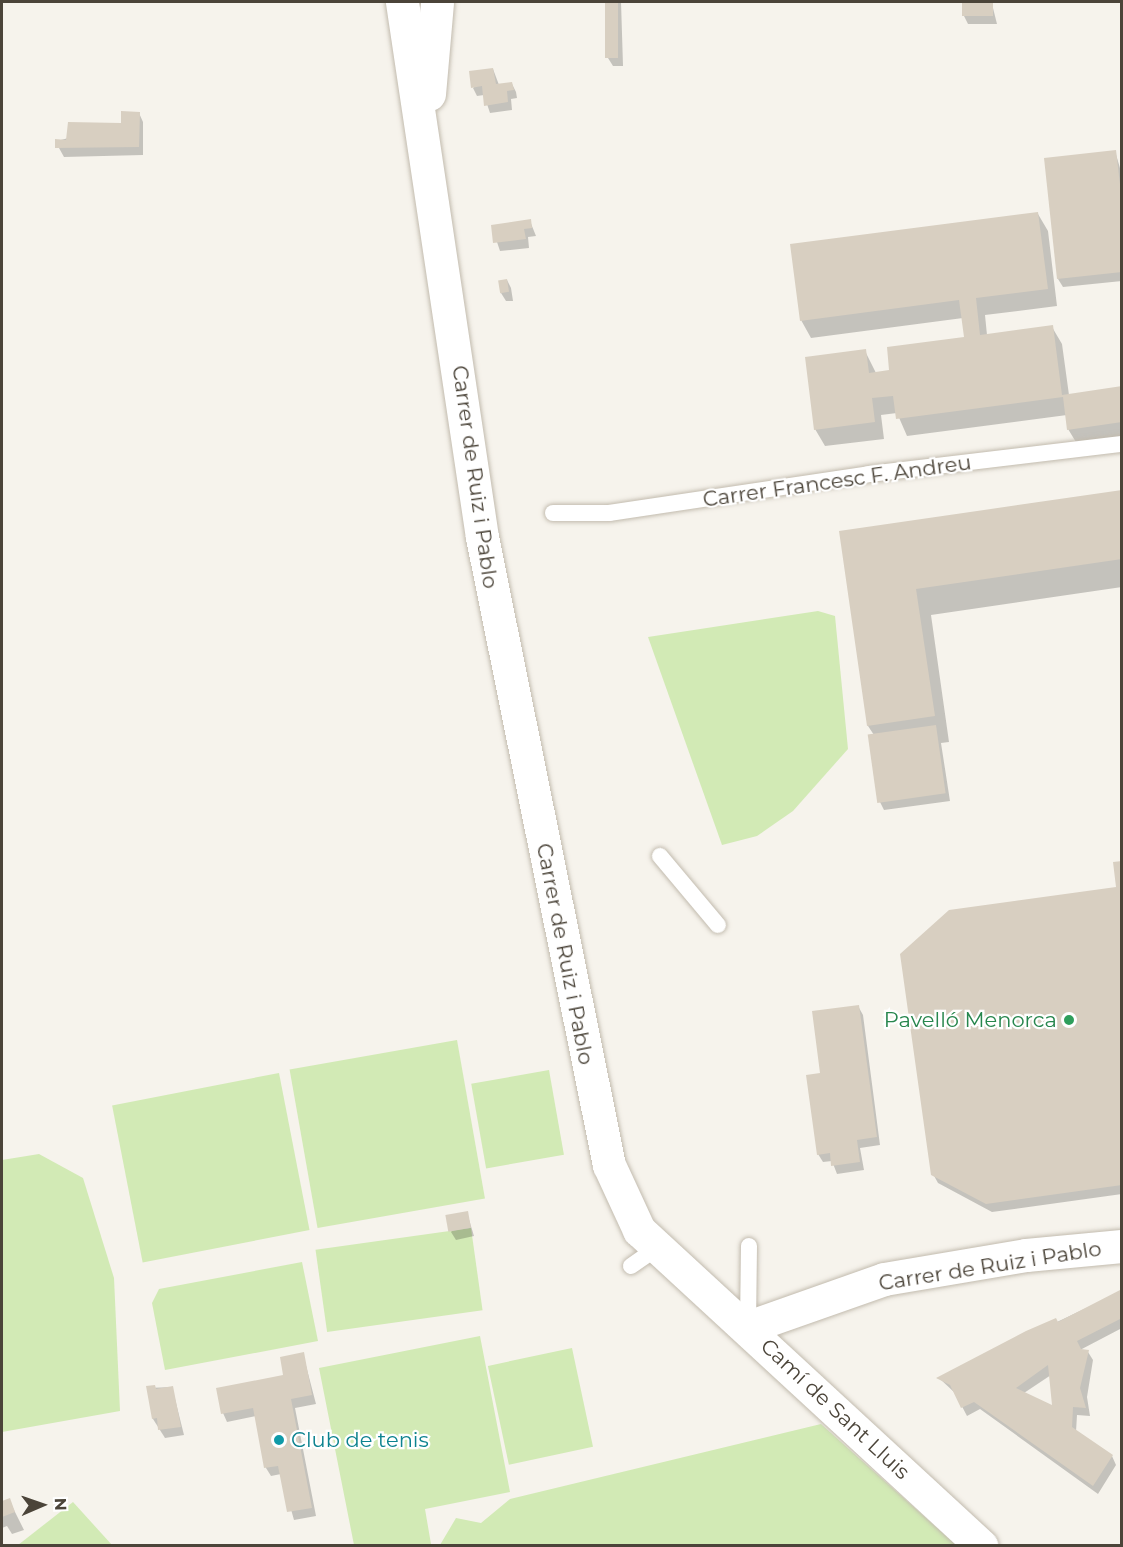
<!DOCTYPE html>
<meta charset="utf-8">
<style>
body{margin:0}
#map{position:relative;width:1123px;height:1547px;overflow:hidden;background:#f6f3ec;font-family:Montserrat,sans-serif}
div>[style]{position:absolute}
.green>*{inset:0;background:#d2eab5;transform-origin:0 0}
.shadow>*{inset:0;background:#0003}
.building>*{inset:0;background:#d8cfc1;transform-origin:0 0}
.roads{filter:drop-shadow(0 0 2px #c2bbae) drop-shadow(0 0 2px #c2bbae)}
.service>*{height:16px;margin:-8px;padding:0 8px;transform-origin:8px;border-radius:8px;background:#fff}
.minor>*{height:33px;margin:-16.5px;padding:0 16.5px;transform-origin:16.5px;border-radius:16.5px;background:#fff}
.tertiary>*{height:33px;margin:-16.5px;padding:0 16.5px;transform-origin:16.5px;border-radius:16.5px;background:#fff}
.dots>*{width:16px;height:16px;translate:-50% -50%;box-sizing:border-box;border:3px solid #fff;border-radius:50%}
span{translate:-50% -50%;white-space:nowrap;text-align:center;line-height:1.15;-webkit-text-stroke:4.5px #fff;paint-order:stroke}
.street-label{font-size:21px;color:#4b4439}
.leisure-label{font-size:21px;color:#27864d}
.right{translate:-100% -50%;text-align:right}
.culture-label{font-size:21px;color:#0d838f}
.left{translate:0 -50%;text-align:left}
.frame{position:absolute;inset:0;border:3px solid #4b4439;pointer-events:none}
.north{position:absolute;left:12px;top:1475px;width:60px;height:60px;-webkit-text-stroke:4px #fff;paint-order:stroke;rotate:88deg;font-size:16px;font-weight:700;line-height:24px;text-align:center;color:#4b4439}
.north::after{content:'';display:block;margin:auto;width:21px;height:27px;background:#4b4439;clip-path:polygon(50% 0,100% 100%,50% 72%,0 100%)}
</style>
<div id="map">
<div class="green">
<i style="clip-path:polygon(818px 611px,835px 616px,848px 749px,793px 811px,757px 836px,722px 845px,648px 637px)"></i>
<i style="left:457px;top:1040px;width:161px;height:170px;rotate:80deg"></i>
<i style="left:549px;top:1070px;width:86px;height:79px;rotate:80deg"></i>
<i style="left:279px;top:1073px;width:160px;height:170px;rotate:79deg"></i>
<i style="clip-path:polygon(39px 1154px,83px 1178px,114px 1278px,120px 1411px,2px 1432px,2px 1160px)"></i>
<i style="left:471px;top:1228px;width:83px;height:157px;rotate:82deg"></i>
<i style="clip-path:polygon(302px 1262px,318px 1341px,165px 1370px,152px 1303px,159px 1289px)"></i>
<i style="clip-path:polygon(480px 1336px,510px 1492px,425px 1509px,431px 1544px,354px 1545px,319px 1368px)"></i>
<i style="left:572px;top:1348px;width:101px;height:86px;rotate:78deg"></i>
<i style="clip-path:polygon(821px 1424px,956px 1545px,440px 1545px,456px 1518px,481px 1523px,510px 1499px)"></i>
<i style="clip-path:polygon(73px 1502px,112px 1545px,18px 1545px)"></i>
</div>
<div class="shadow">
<i style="clip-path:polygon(607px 2px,621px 2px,623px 66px,613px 66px,608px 58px)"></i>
<i style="clip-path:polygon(992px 4px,997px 24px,968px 24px,964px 16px)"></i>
<i style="clip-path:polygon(493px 69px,499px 85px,512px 84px,516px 92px,517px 98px,511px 99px,512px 110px,490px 113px,484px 95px,477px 96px,473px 88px)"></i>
<i style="clip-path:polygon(139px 113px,143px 122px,143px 155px,64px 157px,59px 148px,57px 141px,122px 124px)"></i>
<i style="clip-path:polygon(1115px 151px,1122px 175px,1122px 281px,1063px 287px,1058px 279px)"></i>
<i style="clip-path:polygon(1038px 214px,1048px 231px,1057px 306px,985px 315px,987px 335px,1052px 327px,1062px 344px,1069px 395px,1122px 388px,1122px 441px,1079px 447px,1068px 429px,1067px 415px,907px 436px,897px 413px,881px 415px,884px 439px,825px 446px,815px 429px,865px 351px,876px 373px,891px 371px,966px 338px,963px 318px,811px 338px,801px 320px)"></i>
<i style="clip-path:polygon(530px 221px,536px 236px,528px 237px,529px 248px,500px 251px,492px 227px)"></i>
<i style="clip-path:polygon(507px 280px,511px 288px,513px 301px,506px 301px,501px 293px,500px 281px)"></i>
<i style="clip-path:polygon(1122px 492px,1122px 587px,931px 615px,949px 742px,941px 743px,950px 801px,884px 810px,880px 802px,870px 736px,874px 735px,868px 726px,840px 532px)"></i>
<i style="clip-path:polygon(1122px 863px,1122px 1194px,992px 1212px,938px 1183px,933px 1174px,1118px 888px)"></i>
<i style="clip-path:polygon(858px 1006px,863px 1015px,880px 1145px,860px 1148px,864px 1170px,837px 1174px,832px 1161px,823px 1162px,818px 1154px,822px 1074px)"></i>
<i style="clip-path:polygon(467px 1213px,474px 1236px,456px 1240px,451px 1232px)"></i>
<i style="clip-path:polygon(evenodd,1122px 1291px,1122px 1328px,1080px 1350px,1088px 1352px,1093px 1360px,1087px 1397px,1090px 1416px,1077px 1415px,1076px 1432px,1112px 1456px,1116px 1465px,1098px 1494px,980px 1409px,967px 1416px,955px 1393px,939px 1378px,1122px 1291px,1051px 1375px,1053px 1407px,1024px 1393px,1051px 1375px)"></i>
<i style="clip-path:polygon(303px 1354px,316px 1404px,295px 1408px,316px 1516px,294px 1520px,281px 1474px,271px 1476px,266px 1468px,256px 1416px,227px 1422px,223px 1413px,285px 1376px)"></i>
<i style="clip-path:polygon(172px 1387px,184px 1435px,165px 1438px,153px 1419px,148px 1388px)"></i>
<i style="clip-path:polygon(2px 1497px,3px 1502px,9px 1500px,24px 1530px,12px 1534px,7px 1526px,2px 1528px)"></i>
</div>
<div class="building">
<i style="left:605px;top:2px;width:13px;height:56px"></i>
<i style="left:962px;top:2px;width:31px;height:14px"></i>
<i style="clip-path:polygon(493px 68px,496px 84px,512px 82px,514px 90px,507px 91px,508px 102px,484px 106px,482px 86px,471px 88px,469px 71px)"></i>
<i style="clip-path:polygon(121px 111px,140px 112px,139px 147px,55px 148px,55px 139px,66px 140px,68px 122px,121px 123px)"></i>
<i style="clip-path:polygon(1116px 150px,1122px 201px,1122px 272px,1057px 279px,1044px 158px)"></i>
<i style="clip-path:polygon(1038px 212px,1048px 289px,976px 298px,980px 335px,1053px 325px,1062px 395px,1122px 386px,1122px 422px,1067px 430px,1063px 397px,896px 419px,893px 396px,872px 398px,875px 422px,814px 430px,805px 357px,866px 349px,869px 373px,889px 370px,887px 347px,964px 337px,959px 300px,800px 321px,790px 244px)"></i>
<i style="clip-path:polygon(531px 219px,532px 228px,524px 229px,526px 239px,493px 243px,491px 225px)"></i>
<i style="left:507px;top:279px;width:13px;height:9px;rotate:81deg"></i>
<i style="clip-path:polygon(1122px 490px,1122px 559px,916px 589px,935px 716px,867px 726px,839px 531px)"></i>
<i style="left:936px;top:725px;width:69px;height:69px;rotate:82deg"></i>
<i style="clip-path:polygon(1122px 861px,1122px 1185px,986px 1204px,931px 1175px,900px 954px,949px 910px,1116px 887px,1113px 862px)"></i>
<i style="clip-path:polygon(859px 1005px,877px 1137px,857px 1140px,860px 1162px,831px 1166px,830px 1153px,817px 1155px,806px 1075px,820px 1073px,812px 1011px)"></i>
<i style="left:468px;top:1211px;width:17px;height:23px;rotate:80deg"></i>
<i style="clip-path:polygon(evenodd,1122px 1289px,1122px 1318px,1077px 1341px,1081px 1349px,1089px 1350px,1080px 1388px,1086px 1408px,1073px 1407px,1072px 1427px,1113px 1455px,1093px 1486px,974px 1402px,961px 1408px,950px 1385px,936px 1378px,1026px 1331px,1056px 1318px,1058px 1322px,1122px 1289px,1048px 1365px,1052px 1405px,1016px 1388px,1048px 1365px)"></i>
<i style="clip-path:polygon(304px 1352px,312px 1395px,291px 1399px,312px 1508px,287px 1512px,278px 1466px,264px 1468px,253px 1408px,221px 1414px,216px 1388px,283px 1375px,280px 1357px)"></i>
<i style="clip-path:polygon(155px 1385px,156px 1389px,173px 1386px,181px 1427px,158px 1430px,157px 1418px,152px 1419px,146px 1386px)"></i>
<i style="clip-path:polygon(10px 1498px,15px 1512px,2px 1517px,2px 1501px)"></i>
</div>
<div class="roads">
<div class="service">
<i style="left:553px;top:513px;width:56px"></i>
<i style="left:609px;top:513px;width:263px;rotate:-8.5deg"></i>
<i style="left:869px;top:474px;width:255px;rotate:-6.8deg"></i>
<i style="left:660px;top:856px;width:90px;rotate:50deg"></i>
<i style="left:631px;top:1266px;width:33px;rotate:-35deg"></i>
<i style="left:748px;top:1327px;width:81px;rotate:-89.3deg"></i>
</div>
<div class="minor">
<i style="left:748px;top:1327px;width:144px;rotate:-19.4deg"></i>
<i style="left:884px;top:1279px;width:144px;rotate:-9.6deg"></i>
<i style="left:1026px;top:1255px;width:96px;rotate:-5.4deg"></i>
</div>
<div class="tertiary">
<i style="left:402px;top:2px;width:541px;rotate:81.5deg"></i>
<i style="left:482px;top:537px;width:641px;rotate:78.57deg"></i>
<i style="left:609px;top:1165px;width:72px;rotate:65.2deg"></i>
<i style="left:639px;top:1230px;width:466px;rotate:42.7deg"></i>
<i style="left:429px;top:94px;width:92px;rotate:-85deg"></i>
</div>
</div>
<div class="dots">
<i style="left:1069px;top:1020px;background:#2e9e5b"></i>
<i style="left:279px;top:1440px;background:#0f9aa8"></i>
</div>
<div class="street-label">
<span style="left:475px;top:477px;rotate:82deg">Carrer de Ruiz i Pablo</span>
<span style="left:837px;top:481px;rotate:-8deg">Carrer Francesc F. Andreu</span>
<span style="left:565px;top:954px;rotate:79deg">Carrer de Ruiz i Pablo</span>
<span style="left:990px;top:1266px;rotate:-9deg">Carrer de Ruiz i Pablo</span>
<span style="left:835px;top:1409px;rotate:43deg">Camí de Sant Lluis</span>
</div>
<div class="leisure-label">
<span class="right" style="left:1057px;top:1020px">Pavelló Menorca</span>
</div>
<div class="culture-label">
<span class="left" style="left:291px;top:1440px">Club de tenis</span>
</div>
<div class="frame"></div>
<div class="north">N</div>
</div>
